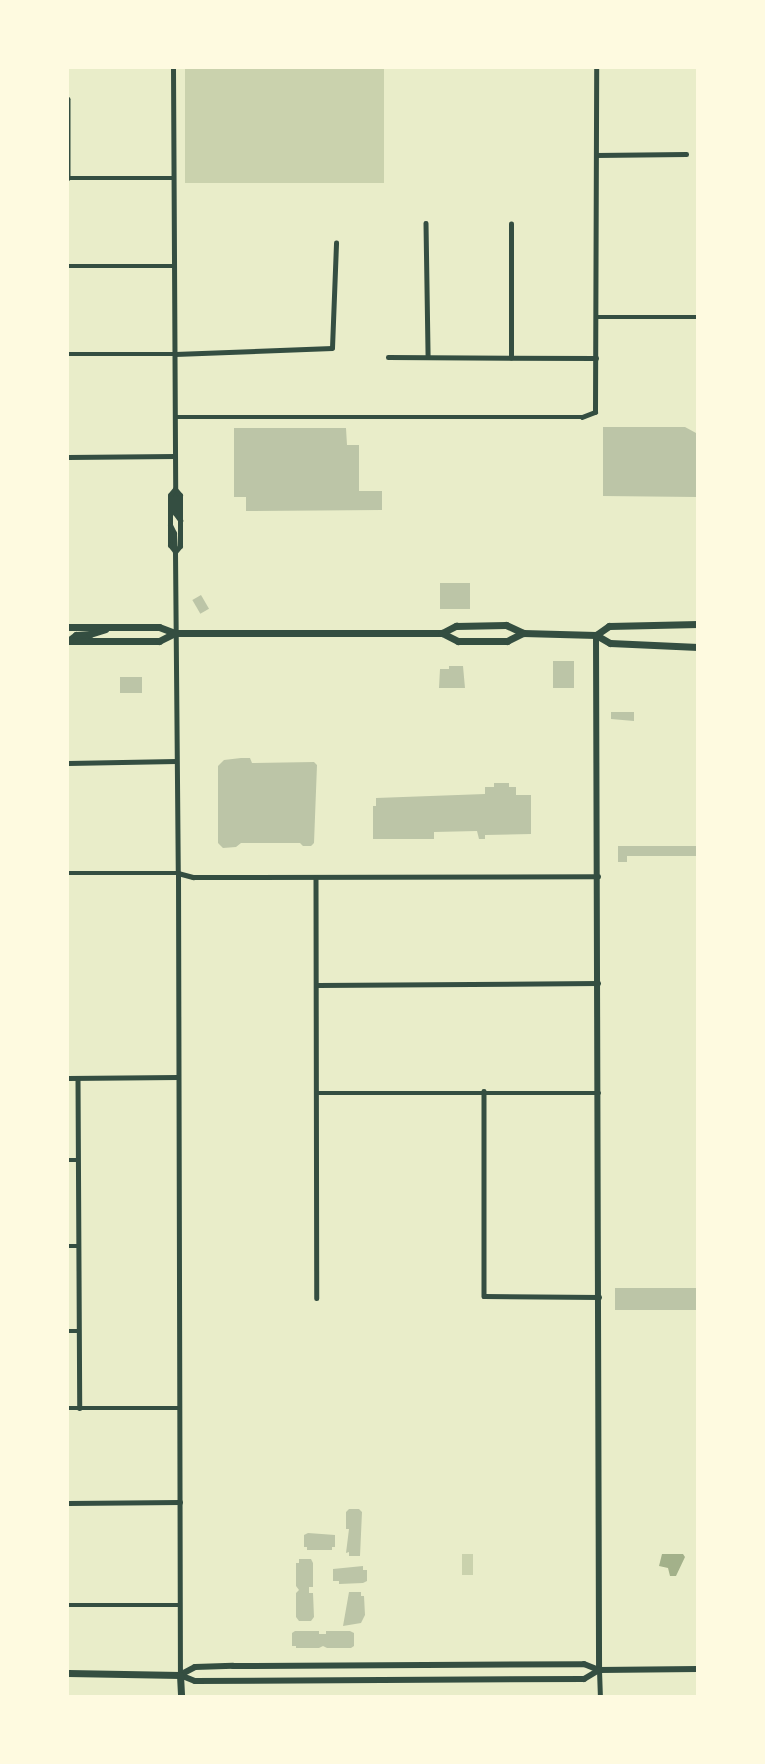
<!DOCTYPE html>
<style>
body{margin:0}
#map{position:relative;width:765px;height:1764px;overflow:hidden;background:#e9edc9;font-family:"DM Sans",sans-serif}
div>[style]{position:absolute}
.green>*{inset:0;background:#cad2ad;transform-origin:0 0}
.water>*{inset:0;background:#a3b18a}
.building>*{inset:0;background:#bcc5a7;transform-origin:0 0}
.minor>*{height:4.5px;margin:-2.25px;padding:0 2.25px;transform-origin:2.25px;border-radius:2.25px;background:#344e41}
.tertiary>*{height:5px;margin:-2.5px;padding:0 2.5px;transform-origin:2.5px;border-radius:2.5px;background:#344e41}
.secondary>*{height:6px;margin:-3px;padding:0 3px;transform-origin:3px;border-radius:3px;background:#344e41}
.primary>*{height:7px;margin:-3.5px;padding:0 3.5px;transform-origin:3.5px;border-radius:3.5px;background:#344e41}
span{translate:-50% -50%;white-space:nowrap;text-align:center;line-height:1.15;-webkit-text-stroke:5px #fefae0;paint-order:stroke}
.frame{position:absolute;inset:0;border:69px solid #fefae0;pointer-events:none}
</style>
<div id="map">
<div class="green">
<i style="left:185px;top:68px;width:199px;height:115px"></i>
<i style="left:462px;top:1554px;width:11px;height:21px"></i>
</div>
<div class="water">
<i style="clip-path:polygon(662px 1554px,683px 1554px,685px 1557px,676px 1576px,670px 1576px,668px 1568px,659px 1566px)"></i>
</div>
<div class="building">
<i style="clip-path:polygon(603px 427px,685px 427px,696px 433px,696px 497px,603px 496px)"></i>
<i style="clip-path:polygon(234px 428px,346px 428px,347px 445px,359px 445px,359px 491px,382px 491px,382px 510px,246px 511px,246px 497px,234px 497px)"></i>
<i style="left:470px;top:583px;width:26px;height:30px;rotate:90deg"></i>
<i style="left:201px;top:595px;width:16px;height:10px;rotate:60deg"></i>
<i style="left:553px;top:661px;width:21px;height:27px"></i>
<i style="clip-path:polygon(449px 666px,463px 666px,465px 688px,439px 688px,440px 669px,449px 669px)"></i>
<i style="left:120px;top:677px;width:22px;height:16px"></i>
<i style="clip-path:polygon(611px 712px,634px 712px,634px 721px,611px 719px)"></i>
<i style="clip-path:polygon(241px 758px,250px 758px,252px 763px,314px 762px,317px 765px,314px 843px,311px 846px,303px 846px,300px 843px,241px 843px,236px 847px,223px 848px,218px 843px,218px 766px,224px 760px)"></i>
<i style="clip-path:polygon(494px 783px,509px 783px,509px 787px,516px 787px,516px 795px,531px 795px,531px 834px,485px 835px,485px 839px,479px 839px,477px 831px,434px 832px,434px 839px,373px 839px,373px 806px,376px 806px,376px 798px,485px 794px,485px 787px,494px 787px)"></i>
<i style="clip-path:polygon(618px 846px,698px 846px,698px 856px,627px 856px,627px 862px,618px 862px)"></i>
<i style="left:615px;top:1288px;width:83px;height:22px"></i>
<i style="clip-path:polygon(349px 1509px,359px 1509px,362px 1512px,360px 1556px,349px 1556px,349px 1552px,346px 1553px,349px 1529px,346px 1529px,346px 1512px)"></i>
<i style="clip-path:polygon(308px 1533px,335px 1535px,335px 1547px,332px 1547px,332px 1550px,307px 1550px,307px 1547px,304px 1547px,304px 1535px)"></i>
<i style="clip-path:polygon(299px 1559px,311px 1559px,313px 1563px,313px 1587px,309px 1587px,309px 1593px,313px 1593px,314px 1617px,311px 1621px,299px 1621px,296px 1617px,296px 1593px,299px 1590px,296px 1586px,296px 1563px,299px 1563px)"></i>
<i style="clip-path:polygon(363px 1566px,363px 1570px,367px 1570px,367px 1581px,363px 1583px,339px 1584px,339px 1581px,333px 1581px,333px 1569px)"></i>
<i style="clip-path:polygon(349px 1592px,361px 1592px,361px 1596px,364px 1596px,365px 1615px,361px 1623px,343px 1626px)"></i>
<i style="clip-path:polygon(295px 1631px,319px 1631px,319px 1634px,326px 1634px,326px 1631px,350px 1631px,354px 1633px,354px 1646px,351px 1648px,327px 1648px,323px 1646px,319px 1648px,296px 1648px,296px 1646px,292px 1646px,292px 1633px)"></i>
</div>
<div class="minor">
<i style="left:68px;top:99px;width:79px;rotate:90deg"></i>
<i style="left:596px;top:155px;width:90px;rotate:-0.6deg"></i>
<i style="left:68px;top:178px;width:106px"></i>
<i style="left:426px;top:223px;width:134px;rotate:89.1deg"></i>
<i style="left:68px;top:266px;width:106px"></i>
<i style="left:596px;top:317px;width:101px"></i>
<i style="left:68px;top:354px;width:107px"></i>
<i style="left:175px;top:354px;width:157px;rotate:-2.2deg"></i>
<i style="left:332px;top:348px;width:105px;rotate:-87.8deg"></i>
<i style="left:388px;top:357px;width:208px;rotate:0.3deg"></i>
<i style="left:511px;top:358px;width:134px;rotate:-90deg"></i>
<i style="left:175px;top:417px;width:407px"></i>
<i style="left:582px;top:417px;width:14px;rotate:-21deg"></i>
<i style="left:68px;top:457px;width:107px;rotate:-0.5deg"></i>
<i style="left:68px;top:763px;width:108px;rotate:-1.1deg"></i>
<i style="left:68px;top:873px;width:110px"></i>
<i style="left:178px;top:873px;width:16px;rotate:15deg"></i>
<i style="left:193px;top:877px;width:405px;rotate:-0.1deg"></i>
<i style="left:316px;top:877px;width:421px;rotate:89.9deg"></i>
<i style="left:318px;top:985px;width:280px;rotate:-0.4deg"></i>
<i style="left:68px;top:1078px;width:110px;rotate:-0.5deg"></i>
<i style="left:78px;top:1078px;width:330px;rotate:89.7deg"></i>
<i style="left:484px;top:1091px;width:205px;rotate:90deg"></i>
<i style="left:484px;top:1296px;width:115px;rotate:0.5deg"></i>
<i style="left:318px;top:1093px;width:281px"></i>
<i style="left:68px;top:1160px;width:10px"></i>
<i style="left:68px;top:1246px;width:11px"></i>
<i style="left:68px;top:1331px;width:11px"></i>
<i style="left:68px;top:1408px;width:111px"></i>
<i style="left:68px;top:1503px;width:112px;rotate:-0.5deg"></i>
<i style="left:68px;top:1605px;width:112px"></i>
</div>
<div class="tertiary">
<i style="left:173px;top:68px;width:421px;rotate:89.7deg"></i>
<i style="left:175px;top:489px;width:24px;rotate:90deg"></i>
<i style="left:175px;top:513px;width:9px;rotate:54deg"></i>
<i style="left:595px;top:412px;width:344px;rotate:-89.8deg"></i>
<i style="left:175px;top:489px;width:8px;rotate:50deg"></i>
<i style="left:180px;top:495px;width:51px;rotate:90deg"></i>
<i style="left:180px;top:546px;width:8px;rotate:130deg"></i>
<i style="left:174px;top:490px;width:6px;rotate:129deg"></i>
<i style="left:170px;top:495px;width:50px;rotate:90deg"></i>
<i style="left:170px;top:545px;width:6px;rotate:51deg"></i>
<i style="left:170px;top:525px;width:9px;rotate:63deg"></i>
<i style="left:174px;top:533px;width:19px;rotate:87deg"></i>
<i style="left:175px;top:552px;width:321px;rotate:89.5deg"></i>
<i style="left:178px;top:873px;width:802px;rotate:89.86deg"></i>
<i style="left:599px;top:1670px;width:26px;rotate:88deg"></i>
</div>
<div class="secondary">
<i style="left:596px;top:635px;width:1035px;rotate:89.83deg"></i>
<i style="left:180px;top:1675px;width:17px;rotate:-28deg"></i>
<i style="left:195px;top:1667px;width:38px;rotate:-2deg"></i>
<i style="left:233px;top:1666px;width:351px;rotate:-0.3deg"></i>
<i style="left:584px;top:1664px;width:16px;rotate:22deg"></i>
<i style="left:599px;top:1670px;width:99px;rotate:-0.6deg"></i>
<i style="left:180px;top:1675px;width:16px;rotate:22deg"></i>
<i style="left:195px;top:1681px;width:389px;rotate:-0.3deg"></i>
<i style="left:584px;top:1679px;width:17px;rotate:-31deg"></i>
</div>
<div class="primary">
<i style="left:68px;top:627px;width:91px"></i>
<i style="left:159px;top:627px;width:17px;rotate:21deg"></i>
<i style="left:175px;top:633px;width:267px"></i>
<i style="left:442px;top:633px;width:16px;rotate:-27deg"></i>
<i style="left:456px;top:626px;width:50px;rotate:-1.1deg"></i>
<i style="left:506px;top:625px;width:19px;rotate:25deg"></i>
<i style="left:523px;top:633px;width:73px;rotate:1.6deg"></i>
<i style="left:596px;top:635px;width:16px;rotate:30deg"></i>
<i style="left:610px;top:643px;width:88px;rotate:2.6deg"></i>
<i style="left:442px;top:633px;width:18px;rotate:27deg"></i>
<i style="left:458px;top:641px;width:49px"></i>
<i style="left:507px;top:641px;width:18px;rotate:-27deg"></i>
<i style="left:596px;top:635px;width:16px;rotate:-35deg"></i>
<i style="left:609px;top:626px;width:89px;rotate:-1.3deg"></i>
<i style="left:68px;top:641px;width:91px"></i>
<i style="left:159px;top:641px;width:18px;rotate:-27deg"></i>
<i style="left:68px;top:641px;width:10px;rotate:-37deg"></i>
<i style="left:76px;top:635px;width:14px;rotate:-4deg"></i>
<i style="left:90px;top:634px;width:16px;rotate:-18deg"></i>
<i style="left:68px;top:1673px;width:112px;rotate:1deg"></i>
<i style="left:180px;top:1675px;width:21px;rotate:87deg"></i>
</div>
<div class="frame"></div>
</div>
